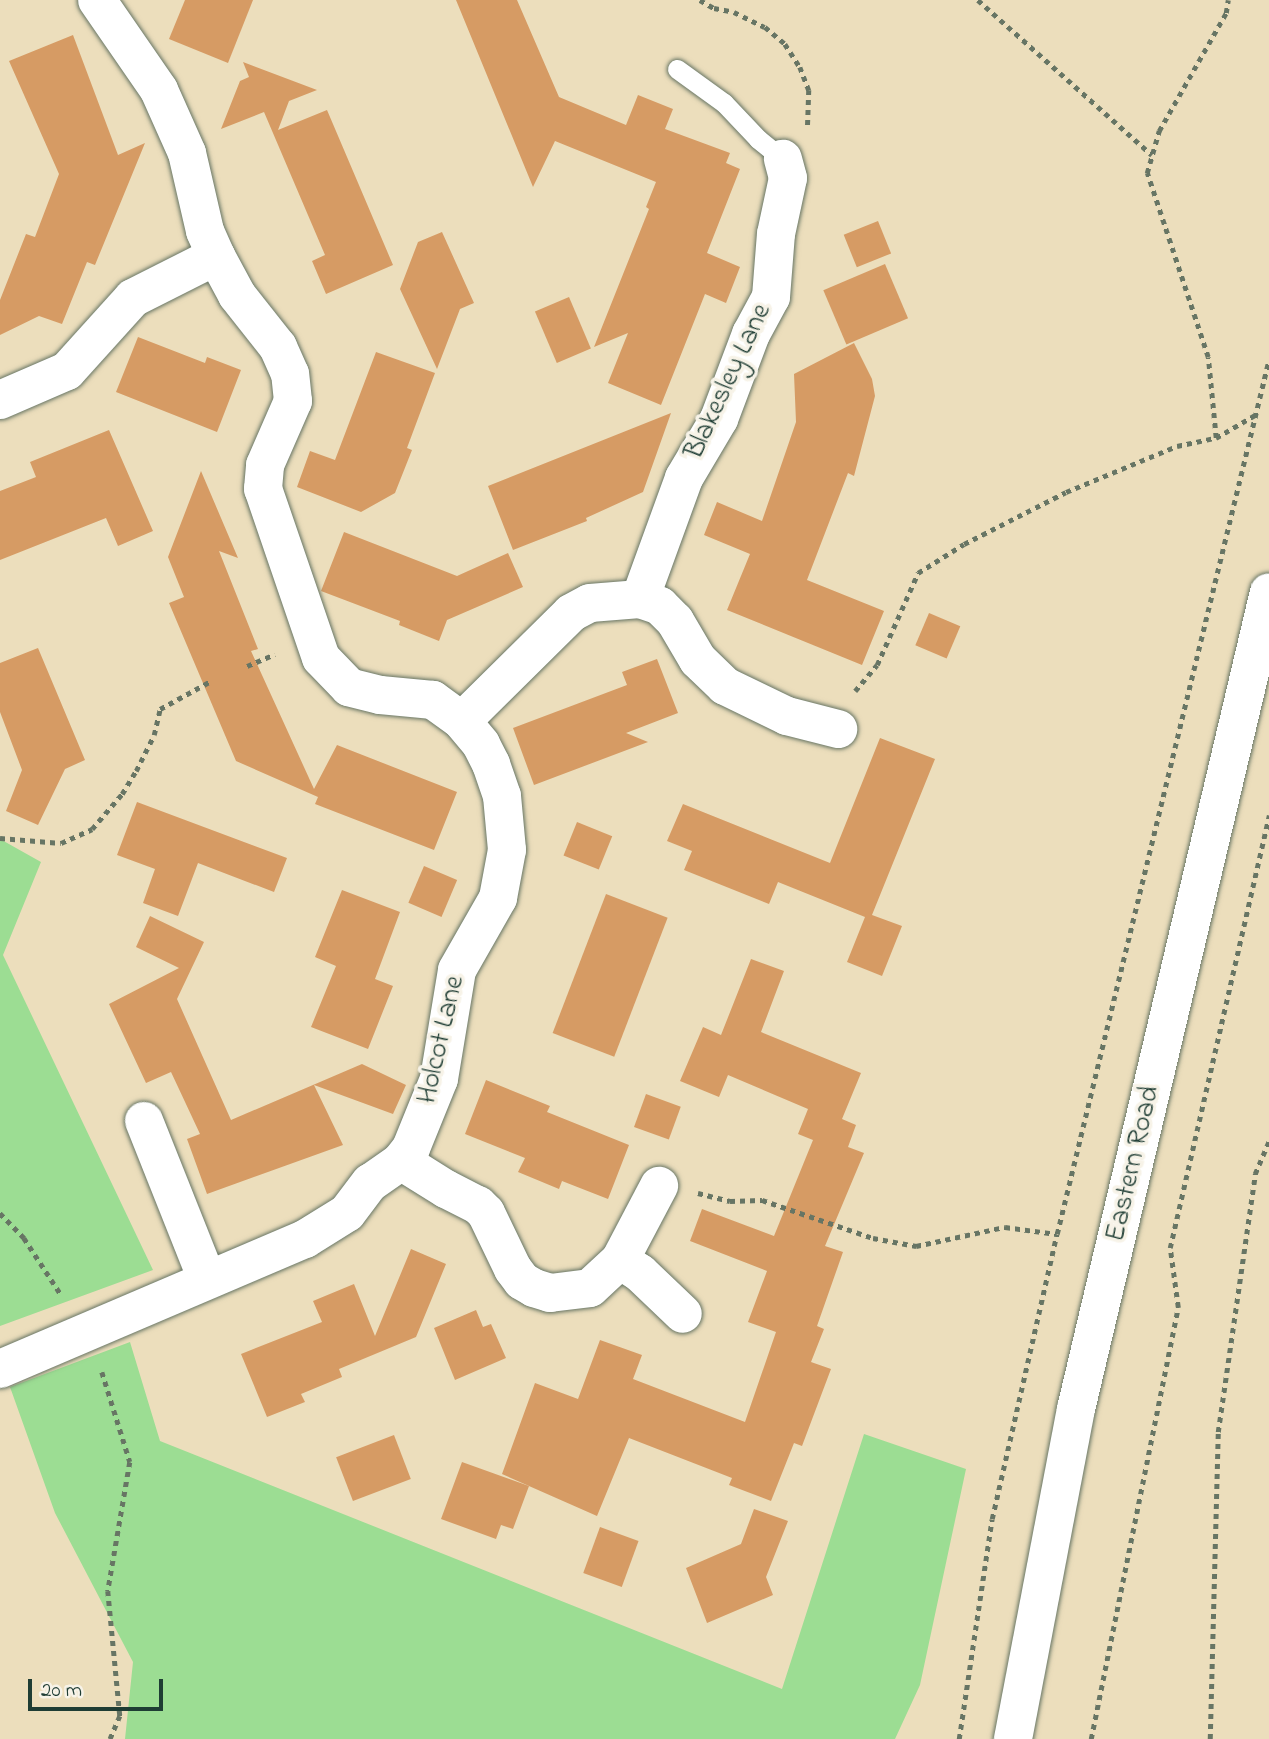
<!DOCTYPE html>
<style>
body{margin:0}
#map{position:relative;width:1269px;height:1739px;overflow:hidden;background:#ecdebc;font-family:"Indie Flower",sans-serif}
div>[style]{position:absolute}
.green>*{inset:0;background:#9cdd93}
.building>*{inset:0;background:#d69b64;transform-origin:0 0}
.path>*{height:4.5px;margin-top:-2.25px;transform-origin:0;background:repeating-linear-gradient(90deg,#677564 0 5px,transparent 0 10px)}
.roads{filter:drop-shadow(0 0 2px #677564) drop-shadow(0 0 2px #677564)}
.lane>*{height:19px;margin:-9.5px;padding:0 9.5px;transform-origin:9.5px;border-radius:9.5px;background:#fff}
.street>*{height:38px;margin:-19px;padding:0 19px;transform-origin:19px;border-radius:19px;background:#fff}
.primary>*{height:38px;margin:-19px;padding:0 19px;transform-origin:19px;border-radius:19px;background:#fff}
span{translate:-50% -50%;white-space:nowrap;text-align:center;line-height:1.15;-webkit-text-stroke:7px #f7f3e8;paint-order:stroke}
.street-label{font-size:28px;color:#1f3d34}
.scale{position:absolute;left:28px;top:1679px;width:135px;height:32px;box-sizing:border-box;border:4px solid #1f3d34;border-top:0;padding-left:9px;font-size:21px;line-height:24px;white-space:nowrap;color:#1f3d34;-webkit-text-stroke:5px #f7f3e8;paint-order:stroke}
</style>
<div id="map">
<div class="green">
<i style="clip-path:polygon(0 839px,41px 862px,3px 955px,153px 1270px,0 1326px)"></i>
<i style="clip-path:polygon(130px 1342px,160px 1441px,782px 1689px,864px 1434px,966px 1469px,920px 1685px,895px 1739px,125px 1739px,133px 1662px,55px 1513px,10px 1387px)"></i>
</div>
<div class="building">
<i style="clip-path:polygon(185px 0,253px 0,228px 63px,169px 39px)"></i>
<i style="clip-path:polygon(456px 0,517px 0,559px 97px,626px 125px,638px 95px,673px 109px,665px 129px,730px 153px,726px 163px,740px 169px,707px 253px,740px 267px,726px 303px,705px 294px,661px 405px,608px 383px,628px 333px,594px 347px,649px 209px,646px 207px,656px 182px,555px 141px,533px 187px)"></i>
<i style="clip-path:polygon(73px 35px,118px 155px,145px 143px,95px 265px,87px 262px,62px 324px,39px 316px,0 335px,0 300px,26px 234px,35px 237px,59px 174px,9px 61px)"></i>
<i style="clip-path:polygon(243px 62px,317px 90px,289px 101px,278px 130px,327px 110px,393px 265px,326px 294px,312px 261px,325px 255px,264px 112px,221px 129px,240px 81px,249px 77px)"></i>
<i style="left:878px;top:221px;width:35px;height:37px;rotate:68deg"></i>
<i style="clip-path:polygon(442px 232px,474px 303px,460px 309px,437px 369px,400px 289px,418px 242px)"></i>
<i style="left:885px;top:264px;width:59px;height:67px;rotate:67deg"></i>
<i style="left:569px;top:297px;width:56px;height:37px;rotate:67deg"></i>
<i style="clip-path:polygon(138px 337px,205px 363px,207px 357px,241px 370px,217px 432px,116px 392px)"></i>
<i style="clip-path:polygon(854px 343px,872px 379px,875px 396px,854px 476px,848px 473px,807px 580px,884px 611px,862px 665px,727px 610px,750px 554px,704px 535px,717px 502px,762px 521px,796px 422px,794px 374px)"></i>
<i style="clip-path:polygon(376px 352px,435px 373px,407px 448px,412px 450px,395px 493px,361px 512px,297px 487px,310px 451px,335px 460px)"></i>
<i style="clip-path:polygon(671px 413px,643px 492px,586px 518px,587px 521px,513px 550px,488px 486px)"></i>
<i style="clip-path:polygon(109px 430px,153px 531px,118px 546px,106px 518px,0 560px,0 491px,36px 477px,30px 462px)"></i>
<i style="clip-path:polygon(201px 471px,238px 558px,219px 551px,258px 649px,251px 651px,314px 789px,337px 745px,457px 792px,434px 850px,315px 804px,318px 797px,236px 761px,169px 603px,184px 597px,168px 557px)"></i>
<i style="clip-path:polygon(344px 532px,457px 576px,508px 553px,523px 587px,447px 620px,439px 641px,399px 625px,400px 621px,321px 591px)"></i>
<i style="left:929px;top:613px;width:34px;height:35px;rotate:23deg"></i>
<i style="clip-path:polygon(38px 648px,85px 760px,65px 769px,38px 825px,6px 811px,22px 770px,0 712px,0 663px)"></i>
<i style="clip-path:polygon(657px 659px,678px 713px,626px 733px,648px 742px,534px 785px,513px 728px,627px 685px,622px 672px)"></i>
<i style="clip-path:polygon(880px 738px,935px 759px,872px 915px,902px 926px,882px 976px,847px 962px,865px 917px,778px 882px,769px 904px,684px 870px,692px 851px,667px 841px,683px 804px,830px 863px)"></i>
<i style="clip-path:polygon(137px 802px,287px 858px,274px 892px,198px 863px,178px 916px,143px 903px,155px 869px,117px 855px)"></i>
<i style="left:577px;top:822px;width:38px;height:36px;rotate:22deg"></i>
<i style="left:424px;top:866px;width:36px;height:40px;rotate:23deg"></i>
<i style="clip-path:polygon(342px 890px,400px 912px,375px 979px,393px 986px,368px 1049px,311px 1027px,336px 966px,315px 957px)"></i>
<i style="left:606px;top:894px;width:66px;height:149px;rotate:21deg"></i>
<i style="clip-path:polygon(150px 916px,204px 942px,177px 999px,231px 1120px,362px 1064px,406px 1085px,393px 1114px,314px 1085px,343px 1145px,207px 1194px,187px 1139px,200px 1134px,171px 1072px,146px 1083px,109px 1004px,179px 968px,136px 947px)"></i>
<i style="clip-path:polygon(751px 959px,784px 971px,761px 1032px,861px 1073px,842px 1119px,856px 1125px,848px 1147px,864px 1153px,825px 1246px,843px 1252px,817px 1326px,824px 1329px,811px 1362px,831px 1369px,802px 1446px,794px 1443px,771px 1501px,729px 1485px,732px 1478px,629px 1438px,597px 1516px,502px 1474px,535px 1383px,578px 1399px,600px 1340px,642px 1355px,633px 1379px,745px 1422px,776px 1332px,748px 1322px,767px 1271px,690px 1241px,702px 1209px,774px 1236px,813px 1140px,798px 1134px,808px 1109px,728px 1075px,719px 1097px,680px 1081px,703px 1027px,721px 1035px)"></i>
<i style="clip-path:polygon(486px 1080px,550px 1106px,547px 1112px,629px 1145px,608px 1199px,562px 1181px,559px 1189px,518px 1172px,525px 1158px,465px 1134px)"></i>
<i style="left:646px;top:1094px;width:37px;height:35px;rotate:20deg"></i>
<i style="clip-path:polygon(411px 1249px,446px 1264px,416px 1337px,339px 1369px,342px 1377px,301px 1394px,305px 1402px,267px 1417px,241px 1354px,322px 1322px,313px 1301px,354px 1284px,375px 1336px)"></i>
<i style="clip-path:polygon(476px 1310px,483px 1327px,491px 1324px,506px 1358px,455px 1380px,434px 1328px)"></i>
<i style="left:394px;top:1435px;width:47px;height:62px;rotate:69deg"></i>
<i style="clip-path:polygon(462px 1462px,529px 1486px,513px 1529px,501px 1525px,496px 1539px,441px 1519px)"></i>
<i style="clip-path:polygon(754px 1509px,788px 1521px,766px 1577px,773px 1595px,707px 1623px,686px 1568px,741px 1544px)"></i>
<i style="left:600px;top:1527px;width:41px;height:49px;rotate:20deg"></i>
</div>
<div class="path">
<i style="left:700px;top:0;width:16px;rotate:30deg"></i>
<i style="left:714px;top:8px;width:20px;rotate:11deg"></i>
<i style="left:734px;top:12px;width:34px;rotate:26deg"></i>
<i style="left:765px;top:27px;width:26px;rotate:40deg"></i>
<i style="left:785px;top:44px;width:27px;rotate:57deg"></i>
<i style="left:800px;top:67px;width:25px;rotate:69deg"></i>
<i style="left:809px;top:90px;width:35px;rotate:92deg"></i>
<i style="left:978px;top:0;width:233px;rotate:41.7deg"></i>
<i style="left:1216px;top:438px;width:81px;rotate:-95.6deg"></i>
<i style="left:1208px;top:357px;width:194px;rotate:-108.3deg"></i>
<i style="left:1147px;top:173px;width:44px;rotate:-74.1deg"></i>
<i style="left:1159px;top:131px;width:136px;rotate:-60.4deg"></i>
<i style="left:1226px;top:13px;width:13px;rotate:-81deg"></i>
<i style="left:247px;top:666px;width:30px;rotate:-23deg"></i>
<i style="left:855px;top:691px;width:34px;rotate:-50deg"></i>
<i style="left:877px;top:665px;width:101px;rotate:-66deg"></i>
<i style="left:918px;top:573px;width:54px;rotate:-32.2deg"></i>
<i style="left:964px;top:544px;width:114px;rotate:-27deg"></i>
<i style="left:1066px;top:492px;width:120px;rotate:-22.5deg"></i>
<i style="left:1177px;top:446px;width:40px;rotate:-12deg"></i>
<i style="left:1216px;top:438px;width:45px;rotate:-30.5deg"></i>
<i style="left:0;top:838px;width:61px;rotate:4.7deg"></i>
<i style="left:61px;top:843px;width:34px;rotate:-24deg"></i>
<i style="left:92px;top:829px;width:46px;rotate:-49.4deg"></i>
<i style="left:122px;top:794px;width:27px;rotate:-59deg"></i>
<i style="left:136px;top:771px;width:40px;rotate:-63.4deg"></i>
<i style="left:154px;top:735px;width:27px;rotate:-77deg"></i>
<i style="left:160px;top:709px;width:58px;rotate:-28.8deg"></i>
<i style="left:698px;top:1193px;width:33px;rotate:14deg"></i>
<i style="left:730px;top:1201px;width:32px;rotate:-2deg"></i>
<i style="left:762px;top:1200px;width:117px;rotate:18.9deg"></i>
<i style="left:873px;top:1238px;width:44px;rotate:10.5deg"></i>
<i style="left:916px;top:1246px;width:91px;rotate:-12.1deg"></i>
<i style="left:1005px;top:1227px;width:52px;rotate:7.7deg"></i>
<i style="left:0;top:1213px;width:35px;rotate:46deg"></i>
<i style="left:24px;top:1238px;width:69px;rotate:56.8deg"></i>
<i style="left:102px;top:1372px;width:94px;rotate:72.7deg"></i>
<i style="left:130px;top:1462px;width:131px;rotate:99.7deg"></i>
<i style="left:108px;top:1591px;width:126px;rotate:84.5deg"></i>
<i style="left:120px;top:1716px;width:25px;rotate:113deg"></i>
<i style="left:959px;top:1739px;width:222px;rotate:-81.5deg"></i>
<i style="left:992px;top:1519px;width:292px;rotate:-77.2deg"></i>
<i style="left:1057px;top:1234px;width:900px;rotate:-76.38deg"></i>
<i style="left:1091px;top:1739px;width:441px;rotate:-78.6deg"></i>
<i style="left:1178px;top:1307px;width:60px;rotate:-97.7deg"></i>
<i style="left:1170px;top:1248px;width:444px;rotate:-77.1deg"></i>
<i style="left:1210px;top:1739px;width:307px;rotate:-88.5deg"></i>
<i style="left:1218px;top:1432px;width:261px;rotate:-81.8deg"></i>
<i style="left:1255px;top:1174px;width:36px;rotate:-67deg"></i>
</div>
<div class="roads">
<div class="lane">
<i style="left:677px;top:69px;width:58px;rotate:35.9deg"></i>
<i style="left:724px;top:103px;width:50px;rotate:46.6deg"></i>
<i style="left:758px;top:139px;width:32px;rotate:39deg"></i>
</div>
<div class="street">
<i style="left:0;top:400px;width:73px;rotate:-23.4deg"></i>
<i style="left:67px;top:371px;width:98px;rotate:-47.9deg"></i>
<i style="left:133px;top:298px;width:93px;rotate:-26.8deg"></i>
<i style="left:640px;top:599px;width:129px;rotate:-70deg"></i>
<i style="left:684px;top:478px;width:69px;rotate:-59.3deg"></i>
<i style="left:719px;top:419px;width:91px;rotate:-69.4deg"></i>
<i style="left:751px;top:334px;width:42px;rotate:-61.6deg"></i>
<i style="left:771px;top:297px;width:63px;rotate:-85.5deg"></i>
<i style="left:776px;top:234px;width:57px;rotate:-77.9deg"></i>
<i style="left:788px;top:178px;width:20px;rotate:-105deg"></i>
<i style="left:462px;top:721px;width:153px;rotate:-44.7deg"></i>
<i style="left:571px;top:613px;width:21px;rotate:-28deg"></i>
<i style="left:590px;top:603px;width:50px;rotate:-4.6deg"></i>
<i style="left:640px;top:599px;width:21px;rotate:19deg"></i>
<i style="left:660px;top:606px;width:21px;rotate:45deg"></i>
<i style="left:675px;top:621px;width:45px;rotate:59.5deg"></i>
<i style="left:698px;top:660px;width:37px;rotate:44deg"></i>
<i style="left:725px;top:686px;width:69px;rotate:25.8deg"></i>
<i style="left:787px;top:716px;width:53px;rotate:14.3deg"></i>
<i style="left:144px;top:1121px;width:170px;rotate:68.3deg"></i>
<i style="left:401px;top:1161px;width:53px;rotate:31.9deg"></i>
<i style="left:446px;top:1189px;width:36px;rotate:27deg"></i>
<i style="left:478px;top:1205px;width:11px;rotate:45deg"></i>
<i style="left:486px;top:1213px;width:62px;rotate:64.3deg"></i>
<i style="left:513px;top:1269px;width:15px;rotate:53deg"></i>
<i style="left:522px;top:1281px;width:14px;rotate:30deg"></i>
<i style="left:534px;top:1288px;width:17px;rotate:17deg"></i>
<i style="left:550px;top:1293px;width:40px;rotate:-7.1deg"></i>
<i style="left:590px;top:1288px;width:41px;rotate:-43deg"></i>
<i style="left:620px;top:1260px;width:24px;rotate:33deg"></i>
<i style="left:640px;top:1273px;width:59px;rotate:43.6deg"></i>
<i style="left:620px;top:1260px;width:84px;rotate:-62.2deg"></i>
<i style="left:0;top:1369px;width:332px;rotate:-23.1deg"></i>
<i style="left:305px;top:1239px;width:49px;rotate:-31.8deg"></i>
<i style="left:347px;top:1213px;width:38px;rotate:-53deg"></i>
<i style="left:370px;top:1183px;width:38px;rotate:-35deg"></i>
<i style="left:401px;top:1161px;width:16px;rotate:-52deg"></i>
<i style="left:411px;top:1148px;width:74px;rotate:-67.9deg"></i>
<i style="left:439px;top:1079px;width:110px;rotate:-80.6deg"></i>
<i style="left:457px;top:970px;width:83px;rotate:-60.3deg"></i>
<i style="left:498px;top:898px;width:49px;rotate:-79.4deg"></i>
<i style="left:507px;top:850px;width:54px;rotate:-95.3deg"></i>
<i style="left:502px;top:796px;width:34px;rotate:-109deg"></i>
<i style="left:491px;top:764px;width:22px;rotate:-117deg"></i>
<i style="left:481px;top:744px;width:30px;rotate:-130deg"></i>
<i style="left:462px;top:721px;width:36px;rotate:-144deg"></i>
<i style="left:433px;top:700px;width:53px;rotate:-174.6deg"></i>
<i style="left:380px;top:695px;width:32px;rotate:-166deg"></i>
<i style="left:349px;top:687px;width:40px;rotate:-134deg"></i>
<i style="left:321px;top:658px;width:179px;rotate:-108.9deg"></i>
<i style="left:263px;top:489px;width:24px;rotate:-85deg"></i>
<i style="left:265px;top:465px;width:70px;rotate:-66.4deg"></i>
<i style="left:293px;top:401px;width:27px;rotate:-96deg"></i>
<i style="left:290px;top:374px;width:30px;rotate:-114deg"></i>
<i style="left:278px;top:347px;width:66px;rotate:-128.3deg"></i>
<i style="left:237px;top:295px;width:44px;rotate:-118.3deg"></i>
<i style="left:216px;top:256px;width:27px;rotate:-114deg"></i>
<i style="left:205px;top:231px;width:80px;rotate:-103deg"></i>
<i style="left:187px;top:153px;width:69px;rotate:-114deg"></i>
<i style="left:159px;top:90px;width:109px;rotate:-124.6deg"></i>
</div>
<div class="primary">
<i style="left:1013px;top:1739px;width:336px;rotate:-79.2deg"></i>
<i style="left:1076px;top:1409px;width:839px;rotate:-76.71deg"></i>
</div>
</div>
<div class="street-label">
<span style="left:729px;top:382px;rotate:-65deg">Blakesley Lane</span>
<span style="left:442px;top:1040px;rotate:-77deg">Holcot Lane</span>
<span style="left:1134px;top:1164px;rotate:-77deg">Eastern Road</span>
</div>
<div class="scale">20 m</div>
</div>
